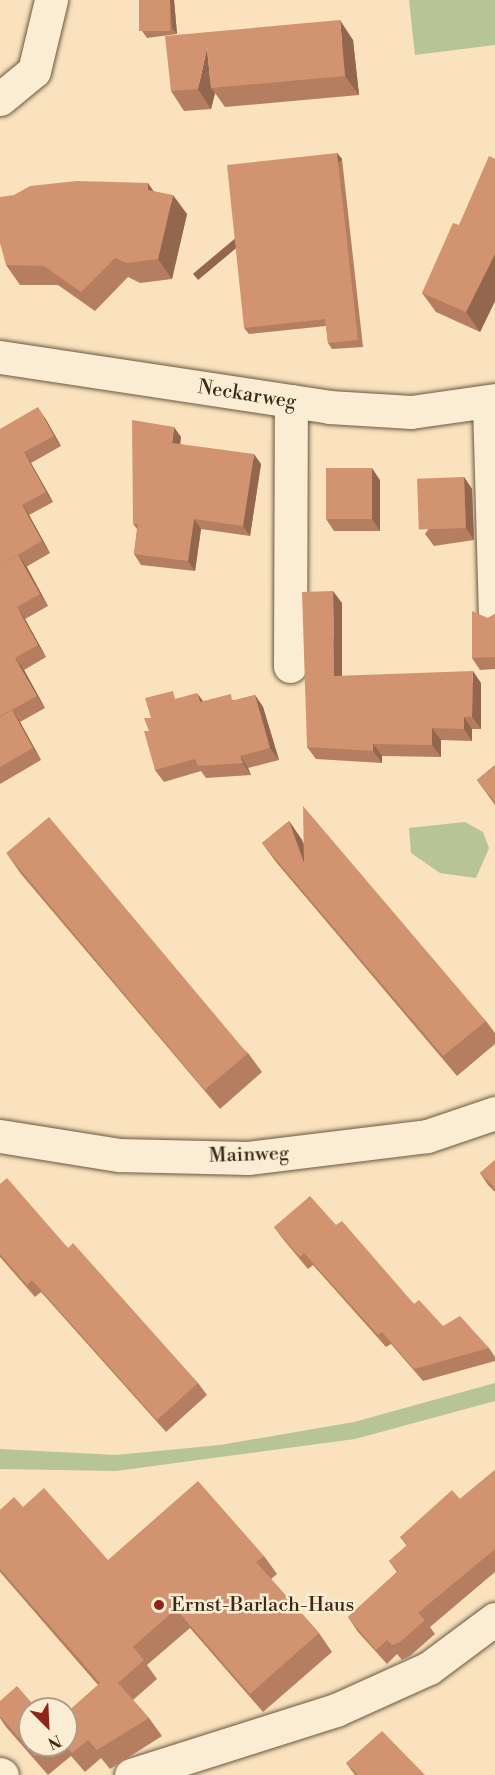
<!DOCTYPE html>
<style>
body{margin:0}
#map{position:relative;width:495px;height:1775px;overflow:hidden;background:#f9e2bd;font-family:"Libre Bodoni",serif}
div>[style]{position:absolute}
.green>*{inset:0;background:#b7c496}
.roads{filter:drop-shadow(0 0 2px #6a5840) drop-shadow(0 0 2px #6a5840)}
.minor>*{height:33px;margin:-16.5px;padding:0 16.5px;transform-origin:16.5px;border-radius:16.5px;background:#fbecd4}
.wall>*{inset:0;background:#b57e60}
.shaded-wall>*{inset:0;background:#93674e;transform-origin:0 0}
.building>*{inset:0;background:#d29370;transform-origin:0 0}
.dots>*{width:16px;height:16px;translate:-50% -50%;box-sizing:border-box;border:3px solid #fbecd4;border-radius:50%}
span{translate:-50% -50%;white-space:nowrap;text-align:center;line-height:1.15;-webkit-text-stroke:5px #fbecd4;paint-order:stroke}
.street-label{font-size:20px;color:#3a2a16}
.poi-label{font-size:20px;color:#3a2a16}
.left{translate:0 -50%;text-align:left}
.north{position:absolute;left:18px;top:1697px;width:60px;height:60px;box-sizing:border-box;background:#fbecd4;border:2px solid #ae9e88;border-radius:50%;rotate:156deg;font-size:16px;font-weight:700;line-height:24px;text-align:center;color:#3a2a16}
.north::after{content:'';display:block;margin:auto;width:21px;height:27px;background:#8f2418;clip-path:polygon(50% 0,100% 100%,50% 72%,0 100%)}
</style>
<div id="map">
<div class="green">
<i style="clip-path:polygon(409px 0,495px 0,495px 45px,415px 55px)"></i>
<i style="clip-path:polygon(465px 822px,483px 832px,489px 848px,476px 878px,440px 873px,411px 853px,409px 828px)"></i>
<i style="clip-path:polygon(495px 1383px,495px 1401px,355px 1439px,116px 1471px,0 1469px,0 1449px,116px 1455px,220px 1445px,354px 1422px)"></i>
</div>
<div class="roads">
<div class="minor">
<i style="left:0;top:99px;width:44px;rotate:-39.5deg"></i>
<i style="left:34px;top:71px;width:73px;rotate:-76.5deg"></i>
<i style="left:0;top:357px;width:333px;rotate:8.6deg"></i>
<i style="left:329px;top:407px;width:82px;rotate:3.5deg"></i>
<i style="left:411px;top:412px;width:85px;rotate:-8.1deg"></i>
<i style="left:489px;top:402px;width:209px;rotate:88.4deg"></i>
<i style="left:290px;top:666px;width:265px;rotate:-89.8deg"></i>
<i style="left:0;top:1136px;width:121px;rotate:9.1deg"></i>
<i style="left:119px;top:1155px;width:129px;rotate:1.3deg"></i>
<i style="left:248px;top:1158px;width:180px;rotate:-7deg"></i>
<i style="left:427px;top:1136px;width:72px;rotate:-18.7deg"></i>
<i style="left:0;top:1774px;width:2px;rotate:27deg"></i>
<i style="left:131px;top:1775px;width:215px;rotate:-17.6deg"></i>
<i style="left:336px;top:1710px;width:102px;rotate:-24.3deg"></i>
<i style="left:429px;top:1668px;width:82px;rotate:-36.6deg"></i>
</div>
</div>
<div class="wall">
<i style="clip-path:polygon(139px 0,174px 0,177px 34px,147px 38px,142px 31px)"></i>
<i style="clip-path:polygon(353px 40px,359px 95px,225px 107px,215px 93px,211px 109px,184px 111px,171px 91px)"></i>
<i style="clip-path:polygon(337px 153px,342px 159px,363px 347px,332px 349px,328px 343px,326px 326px,249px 334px,244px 328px)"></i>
<i style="clip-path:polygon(495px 159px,495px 301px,480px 332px,436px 312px,422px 293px)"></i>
<i style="clip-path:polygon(154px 191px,187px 214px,172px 279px,140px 283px,128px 277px,95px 311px,58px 285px,20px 285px,6px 265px)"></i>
<i style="clip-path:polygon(45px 418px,61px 446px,31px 463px,53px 502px,29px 515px,50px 553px,26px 567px,48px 606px,25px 619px,46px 657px,24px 670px,45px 708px,20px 722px,41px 760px,0 784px,0 429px)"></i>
<i style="clip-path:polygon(181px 437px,180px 444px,261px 464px,250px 536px,201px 529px,195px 571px,141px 565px,134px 554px,137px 529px,133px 524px)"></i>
<i style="clip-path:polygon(464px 477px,472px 489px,474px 540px,434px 546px,425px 534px)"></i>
<i style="clip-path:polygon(380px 480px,380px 531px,334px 531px,326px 519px)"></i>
<i style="clip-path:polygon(342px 603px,342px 676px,481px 683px,481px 729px,472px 729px,472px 741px,441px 740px,441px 757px,382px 756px,382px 763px,316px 759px,307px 747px)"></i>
<i style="clip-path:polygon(495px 614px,495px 669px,480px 670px,472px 658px,488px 618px)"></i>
<i style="clip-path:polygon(255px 695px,263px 707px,279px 760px,248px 768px,251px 775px,206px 778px,201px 771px,164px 782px,155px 770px,149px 731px,151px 718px,178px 698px,204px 701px,235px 700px)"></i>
<i style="clip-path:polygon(495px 765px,495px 805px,477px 780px)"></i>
<i style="clip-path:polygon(289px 821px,302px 840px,304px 845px,486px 1021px,495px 1033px,495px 1044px,457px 1076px,276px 862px,262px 843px)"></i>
<i style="clip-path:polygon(7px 854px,248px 1053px,262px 1072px,220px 1109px,21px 874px)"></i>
<i style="clip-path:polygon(495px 1160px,495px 1192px,488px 1185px,480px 1173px)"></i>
<i style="clip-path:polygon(0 1184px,68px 1248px,198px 1383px,207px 1395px,166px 1432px,41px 1292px,35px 1297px,0 1257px)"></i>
<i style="clip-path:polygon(336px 1225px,414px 1304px,443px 1326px,489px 1348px,495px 1357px,495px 1361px,423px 1381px,391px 1344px,386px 1347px,313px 1265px,308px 1269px,283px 1239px,274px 1227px)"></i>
<i style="clip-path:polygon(495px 1470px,495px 1572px,430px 1627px,435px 1634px,410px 1656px,402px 1660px,397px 1654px,387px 1664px,358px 1632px,348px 1617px,397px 1572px,389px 1561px,407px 1546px,400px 1537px,460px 1499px)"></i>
<i style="clip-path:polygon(23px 1507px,108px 1560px,264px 1556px,277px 1574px,271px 1579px,319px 1633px,332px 1652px,263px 1712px,190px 1628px,147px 1665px,157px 1679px,133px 1700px,149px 1718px,162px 1736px,110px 1769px,101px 1758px,85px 1772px,71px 1756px,48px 1775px,6px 1727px,0 1718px,0 1701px,30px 1745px,66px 1745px,98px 1685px,0 1572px,0 1510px)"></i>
<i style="clip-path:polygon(346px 1763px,425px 1775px,355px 1775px)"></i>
</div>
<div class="shaded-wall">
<i style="clip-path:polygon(170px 0,174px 0,177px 34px,172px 28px)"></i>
<i style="clip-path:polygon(340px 20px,353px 40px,359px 95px,345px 76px)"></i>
<i style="clip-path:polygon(207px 48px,211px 88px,215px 93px,211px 109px,198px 89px)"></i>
<i style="left:337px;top:153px;width:8px;height:188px;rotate:50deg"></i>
<i style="clip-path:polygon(148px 183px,161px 202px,148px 190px)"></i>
<i style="clip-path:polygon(173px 195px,187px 214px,172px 279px,158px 259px)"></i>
<i style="clip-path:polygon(495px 254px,495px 301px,480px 332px,466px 312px)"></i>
<i style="clip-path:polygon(38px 407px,45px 418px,61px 446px,54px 436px)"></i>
<i style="clip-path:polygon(174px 427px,181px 437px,179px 453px,172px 443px)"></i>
<i style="clip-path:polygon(24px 452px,31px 463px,53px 502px,46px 492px)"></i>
<i style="clip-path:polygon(254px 454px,261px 464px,250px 536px,243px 526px)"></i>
<i style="clip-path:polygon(372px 468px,380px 480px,380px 531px,372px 519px)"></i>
<i style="clip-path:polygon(464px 477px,472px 489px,474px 540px,466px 528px)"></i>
<i style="clip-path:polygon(21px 503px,29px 515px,50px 553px,42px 541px)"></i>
<i style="clip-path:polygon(194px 519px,201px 529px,195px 571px,188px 561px)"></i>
<i style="clip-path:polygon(18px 555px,27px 567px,48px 606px,40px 594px)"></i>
<i style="clip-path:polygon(333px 591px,342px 603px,342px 688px,334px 676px)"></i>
<i style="clip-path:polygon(17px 607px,25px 619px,46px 657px,38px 645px)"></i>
<i style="clip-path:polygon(15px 658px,24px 670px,45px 708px,37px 696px)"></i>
<i style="clip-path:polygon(473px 671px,481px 683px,481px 729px,472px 717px)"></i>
<i style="clip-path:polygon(197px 693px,206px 705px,200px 702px)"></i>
<i style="clip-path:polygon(255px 695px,263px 707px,279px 760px,270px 748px)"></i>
<i style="clip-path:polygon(12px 710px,20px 722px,41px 760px,33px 748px)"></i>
<i style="clip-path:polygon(464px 717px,472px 729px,472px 741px,464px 729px)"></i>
<i style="clip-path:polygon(432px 728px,441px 740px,441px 757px,432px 745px)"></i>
<i style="clip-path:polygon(373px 744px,382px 756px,382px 763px,373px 751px)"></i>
<i style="clip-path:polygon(240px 756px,248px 768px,251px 775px,243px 763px)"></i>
<i style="clip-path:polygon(289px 821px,302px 840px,318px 882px,304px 863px)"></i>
</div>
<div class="building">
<i style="left:139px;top:0;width:31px;height:31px"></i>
<i style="clip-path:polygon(340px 20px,345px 76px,211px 88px,207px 48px,198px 89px,171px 91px,165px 36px)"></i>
<i style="clip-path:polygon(337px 153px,358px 340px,328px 343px,325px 319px,244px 328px,227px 165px)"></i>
<i style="clip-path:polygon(489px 156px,495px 159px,495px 254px,466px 312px,422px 293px,453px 223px,459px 225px)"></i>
<i style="clip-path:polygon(77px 181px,148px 183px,148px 190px,173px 195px,158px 259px,127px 263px,115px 258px,81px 292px,44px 266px,6px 265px,0 243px,0 197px,14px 195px,30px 186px)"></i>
<i style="clip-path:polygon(38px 407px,54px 436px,24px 452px,46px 492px,22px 505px,21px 503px,0 515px,0 429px)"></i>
<i style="clip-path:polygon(132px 420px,174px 427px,172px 443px,254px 454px,243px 526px,194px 519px,188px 561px,134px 554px,138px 524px,133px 524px)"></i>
<i style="left:372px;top:468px;width:51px;height:46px;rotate:90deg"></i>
<i style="left:464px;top:477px;width:51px;height:47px;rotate:88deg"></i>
<i style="clip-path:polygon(21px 503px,42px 541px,0 565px,0 515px)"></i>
<i style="clip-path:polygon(18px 555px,40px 594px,17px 607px,38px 645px,15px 658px,37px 696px,0 716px,0 565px)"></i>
<i style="clip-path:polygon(333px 591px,334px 676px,473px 671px,472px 717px,464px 717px,464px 729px,432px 728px,432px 745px,373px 744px,373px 751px,307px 747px,302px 592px)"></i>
<i style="clip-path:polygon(472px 611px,488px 618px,495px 614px,495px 657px,472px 658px)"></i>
<i style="clip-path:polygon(173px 691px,175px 699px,197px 693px,200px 702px,231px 694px,232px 701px,255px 695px,270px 748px,240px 756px,243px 763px,198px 766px,195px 759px,155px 770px,144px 731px,149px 731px,144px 718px,151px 718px,145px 698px)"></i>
<i style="clip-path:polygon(12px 710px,33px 748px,0 767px,0 717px)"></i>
<i style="clip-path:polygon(495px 765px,495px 802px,477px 780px)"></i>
<i style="clip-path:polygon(303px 806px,486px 1021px,443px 1056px,262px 843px,289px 821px,304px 863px)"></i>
<i style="left:49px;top:817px;width:309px;height:56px;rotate:50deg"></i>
<i style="clip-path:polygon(495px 1160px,495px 1188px,480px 1173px)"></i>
<i style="clip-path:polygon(7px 1178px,68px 1248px,73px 1243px,198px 1383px,157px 1420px,32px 1280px,27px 1285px,0 1254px,0 1184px)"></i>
<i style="clip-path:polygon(310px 1196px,336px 1225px,342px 1221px,414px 1304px,419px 1300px,443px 1326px,460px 1316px,489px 1348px,414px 1369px,382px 1332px,378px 1335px,304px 1253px,300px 1257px,274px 1227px)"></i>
<i style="clip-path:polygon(495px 1470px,495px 1549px,418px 1613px,425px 1620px,400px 1642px,392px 1645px,387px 1640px,376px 1650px,348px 1617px,398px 1571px,389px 1561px,407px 1545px,400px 1537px,452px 1490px,460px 1499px)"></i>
<i style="clip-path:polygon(198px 1481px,264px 1556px,256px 1562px,319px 1633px,250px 1694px,176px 1609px,133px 1647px,144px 1660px,118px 1683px,149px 1718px,97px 1750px,88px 1740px,72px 1753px,65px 1745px,66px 1745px,66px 1713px,100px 1683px,0 1569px,0 1510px,14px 1497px,23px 1507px,44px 1488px,108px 1560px)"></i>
<i style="clip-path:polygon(17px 1686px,37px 1709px,30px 1709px,30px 1745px,48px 1745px,35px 1756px,0 1716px,0 1701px)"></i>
<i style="clip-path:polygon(382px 1731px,425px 1775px,358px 1775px,346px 1763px)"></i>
</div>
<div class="dots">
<i style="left:159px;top:1605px;background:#8f2418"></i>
</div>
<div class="street-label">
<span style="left:247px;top:395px;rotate:9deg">Neckarweg</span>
<span style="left:249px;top:1155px;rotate:-2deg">Mainweg</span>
</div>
<div class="poi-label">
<span class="left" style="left:171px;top:1605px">Ernst-Barlach-Haus</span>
</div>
<div class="north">N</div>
</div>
